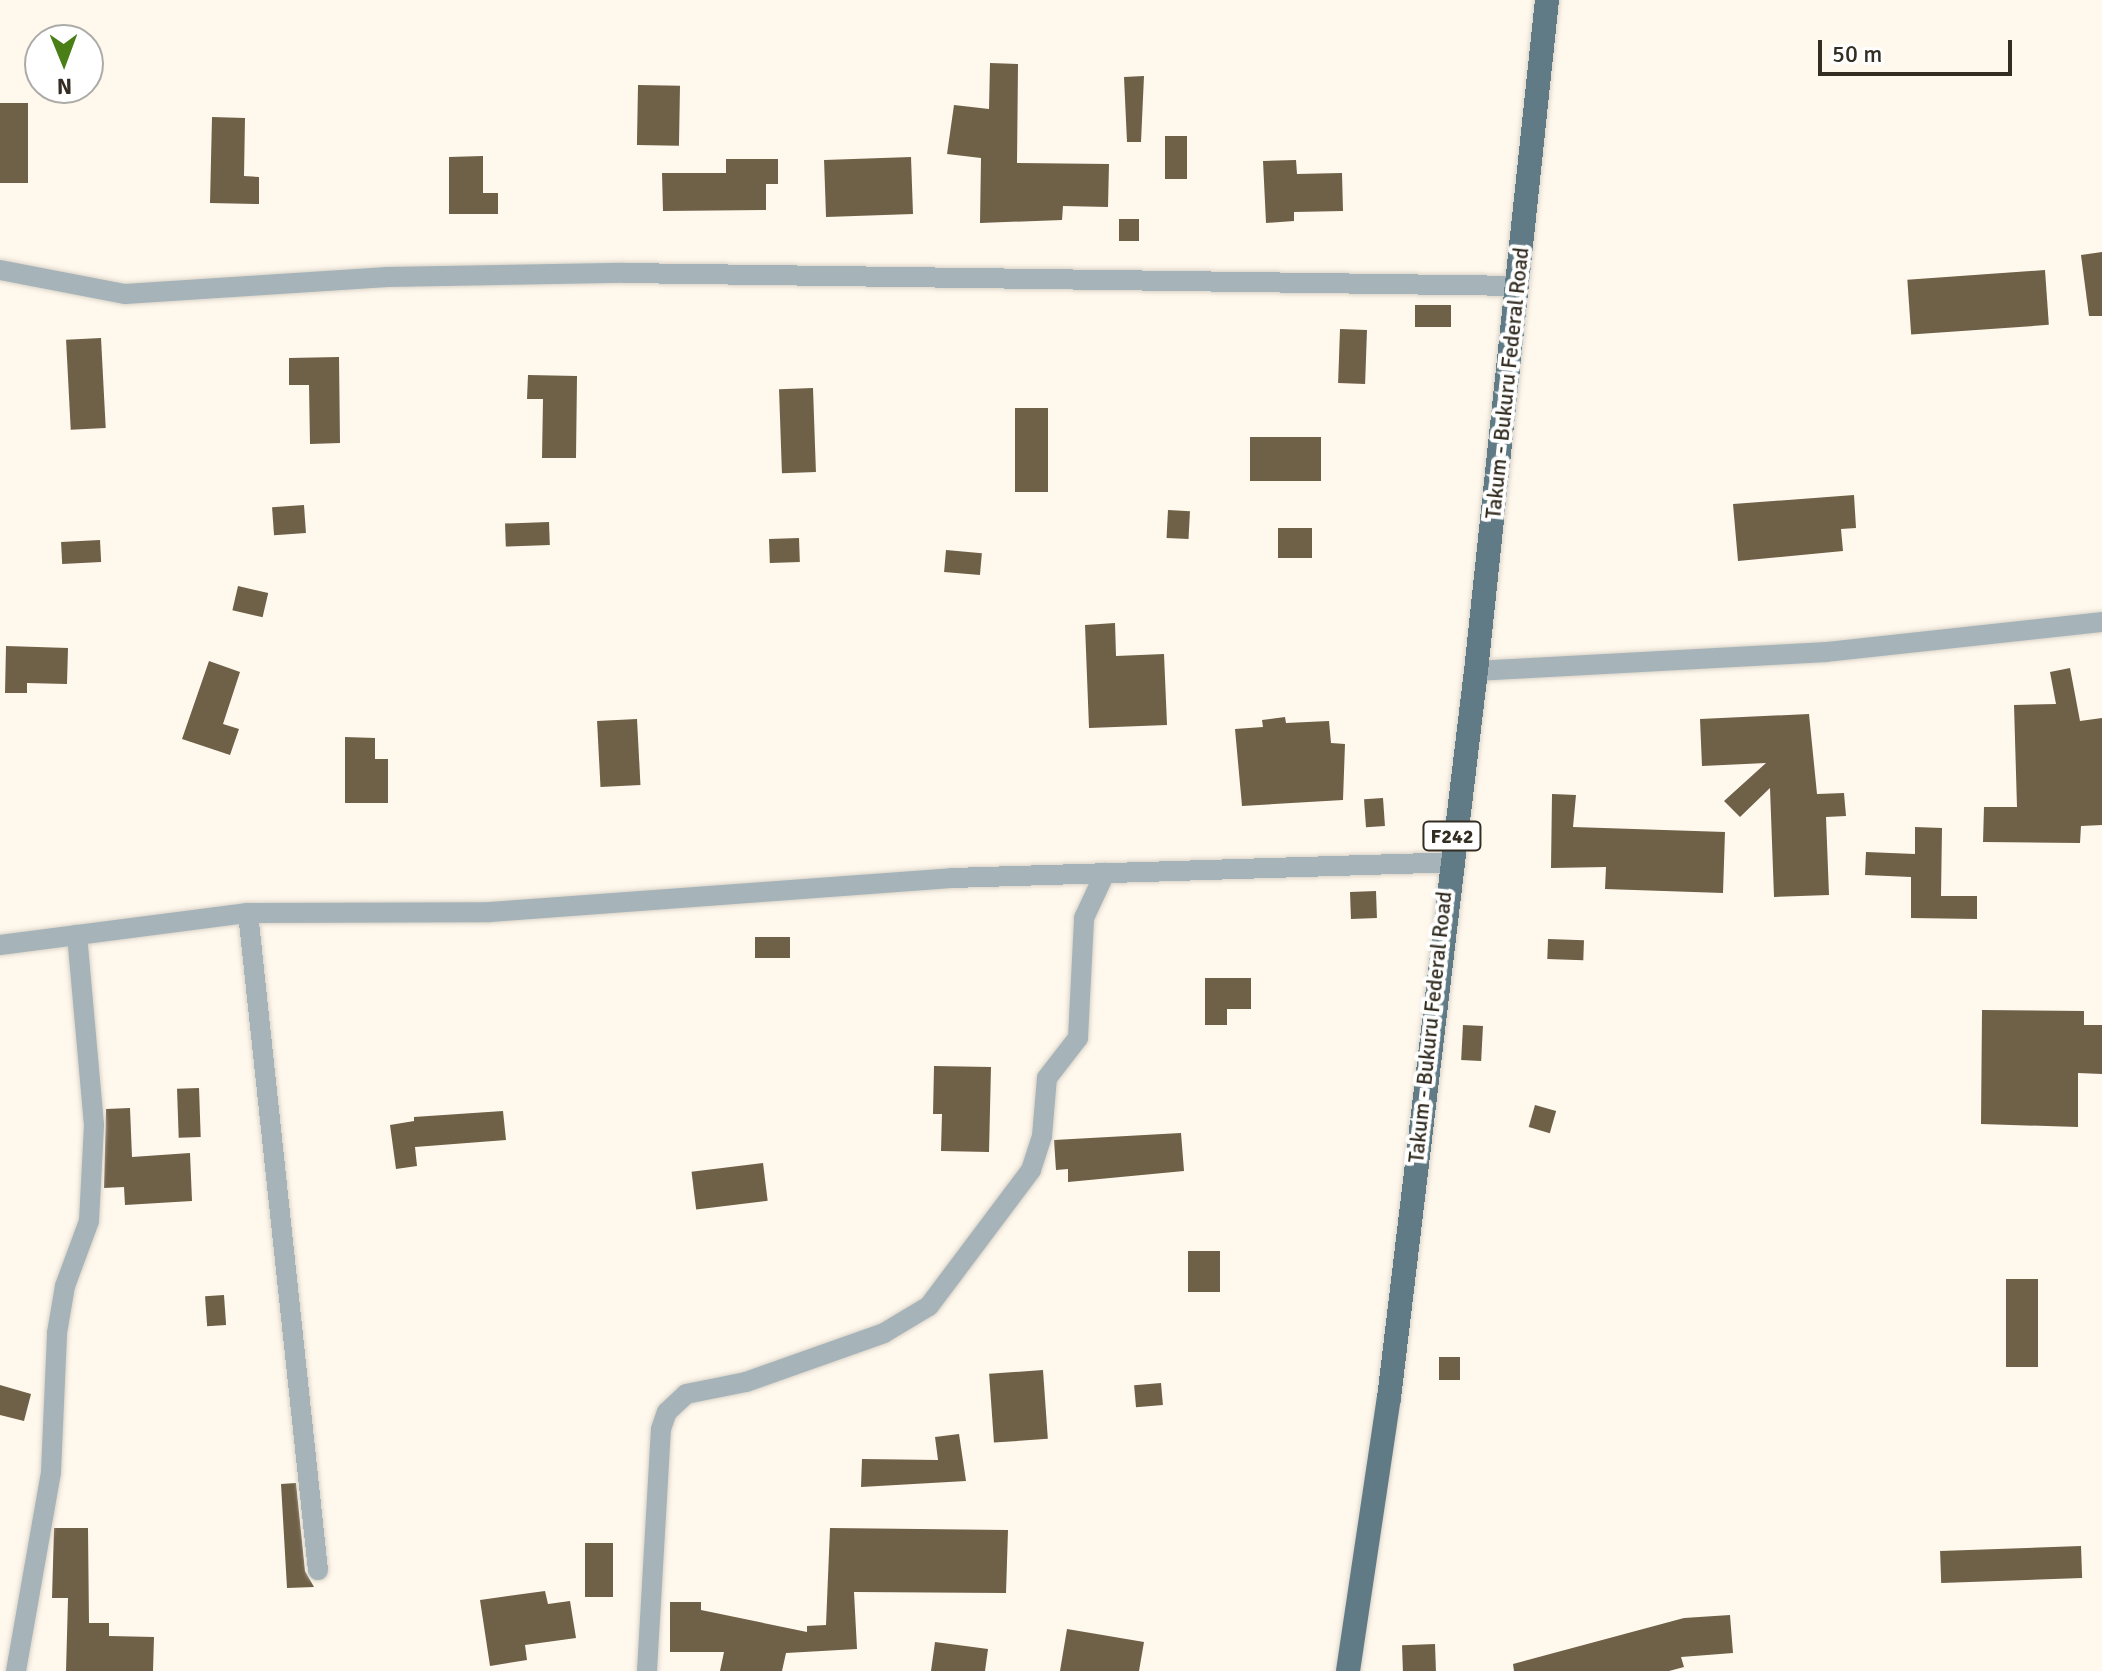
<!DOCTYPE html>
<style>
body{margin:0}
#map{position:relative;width:2102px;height:1671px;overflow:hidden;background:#fff8ed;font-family:Signika,sans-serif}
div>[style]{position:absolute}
.building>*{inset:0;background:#6f6048;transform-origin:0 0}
.roads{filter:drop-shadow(0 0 2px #dad3c8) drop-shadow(0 0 2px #dad3c8)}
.minor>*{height:20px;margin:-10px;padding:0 10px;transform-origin:10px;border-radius:10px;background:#a6b4ba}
.primary>*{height:24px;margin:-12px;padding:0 12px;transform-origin:12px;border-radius:12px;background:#617b86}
span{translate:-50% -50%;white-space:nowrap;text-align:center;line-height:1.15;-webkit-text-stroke:8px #fff;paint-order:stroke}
.shield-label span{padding:2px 6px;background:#fff;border:2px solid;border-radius:6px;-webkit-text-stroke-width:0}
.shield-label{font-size:20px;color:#332d22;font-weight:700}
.street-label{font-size:22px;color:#332d22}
.north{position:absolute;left:24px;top:24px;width:80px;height:80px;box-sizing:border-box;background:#fff;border:2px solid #adaba7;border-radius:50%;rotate:179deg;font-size:22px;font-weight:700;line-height:32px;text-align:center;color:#332d22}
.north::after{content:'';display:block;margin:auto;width:28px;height:36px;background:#497f16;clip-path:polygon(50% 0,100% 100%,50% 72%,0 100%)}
.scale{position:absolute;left:1818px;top:40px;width:194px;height:36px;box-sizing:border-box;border:4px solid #332d22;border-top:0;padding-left:10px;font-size:24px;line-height:28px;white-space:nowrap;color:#332d22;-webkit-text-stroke:6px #fff;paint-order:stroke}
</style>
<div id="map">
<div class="building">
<i style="clip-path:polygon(990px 63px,1018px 64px,1017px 163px,1109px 164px,1108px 207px,1063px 206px,1062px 220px,980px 223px,981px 158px,947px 154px,954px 105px,989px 109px)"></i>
<i style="clip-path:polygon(1144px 76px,1141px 142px,1127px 142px,1124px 77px)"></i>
<i style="left:638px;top:85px;width:42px;height:60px;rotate:1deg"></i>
<i style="left:0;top:103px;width:28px;height:80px"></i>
<i style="clip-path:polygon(212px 117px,245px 118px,244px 176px,259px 177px,259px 204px,210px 203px)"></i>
<i style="left:1165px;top:136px;width:22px;height:43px"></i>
<i style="clip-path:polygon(483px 156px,483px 193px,498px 193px,498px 214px,449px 214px,449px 157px)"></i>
<i style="left:911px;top:157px;width:57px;height:87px;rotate:88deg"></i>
<i style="clip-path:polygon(726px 159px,778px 159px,778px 184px,766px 184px,766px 210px,663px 211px,662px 173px,726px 173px)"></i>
<i style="clip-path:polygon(1296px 160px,1297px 174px,1342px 173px,1343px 211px,1294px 212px,1294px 221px,1266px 223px,1263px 161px)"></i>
<i style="left:1119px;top:219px;width:20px;height:22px"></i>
<i style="clip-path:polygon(2102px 252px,2102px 316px,2089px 316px,2081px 255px)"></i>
<i style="left:2045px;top:270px;width:55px;height:138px;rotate:86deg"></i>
<i style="left:1415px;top:305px;width:36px;height:22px"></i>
<i style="left:1340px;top:329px;width:27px;height:54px;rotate:2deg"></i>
<i style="left:101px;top:338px;width:90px;height:35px;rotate:87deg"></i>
<i style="clip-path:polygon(339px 357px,340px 443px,310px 444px,309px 385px,289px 385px,289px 358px)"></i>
<i style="clip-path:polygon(528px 375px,577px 376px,576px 458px,542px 458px,543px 399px,527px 399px)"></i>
<i style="left:813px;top:388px;width:84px;height:34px;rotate:88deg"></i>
<i style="left:1015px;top:408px;width:33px;height:84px"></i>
<i style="left:1321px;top:437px;width:44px;height:71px;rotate:90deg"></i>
<i style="clip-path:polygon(1854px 495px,1856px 528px,1841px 529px,1843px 551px,1738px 561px,1733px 504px)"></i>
<i style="left:304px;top:505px;width:28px;height:32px;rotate:86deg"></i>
<i style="left:1168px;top:510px;width:22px;height:28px;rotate:3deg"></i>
<i style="left:549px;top:522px;width:23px;height:44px;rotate:88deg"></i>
<i style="left:1278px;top:528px;width:34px;height:30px"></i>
<i style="left:799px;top:538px;width:24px;height:30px;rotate:88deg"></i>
<i style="left:100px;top:540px;width:22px;height:39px;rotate:87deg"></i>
<i style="left:946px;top:550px;width:36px;height:22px;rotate:5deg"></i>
<i style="left:238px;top:586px;width:31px;height:25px;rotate:13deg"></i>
<i style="clip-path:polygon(1115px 623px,1116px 656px,1164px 654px,1167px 725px,1089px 728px,1085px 625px)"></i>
<i style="clip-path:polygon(6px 646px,68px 648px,67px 684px,27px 683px,27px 693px,5px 693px)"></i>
<i style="clip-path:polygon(209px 661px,240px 672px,223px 724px,239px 729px,230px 755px,182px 739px)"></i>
<i style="clip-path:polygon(2070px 668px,2080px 721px,2102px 718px,2102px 825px,2081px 826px,2080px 843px,1983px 842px,1984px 807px,2017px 807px,2014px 705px,2056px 704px,2050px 672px)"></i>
<i style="clip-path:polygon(1809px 714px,1817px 794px,1844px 793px,1846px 816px,1826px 817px,1829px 895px,1774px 897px,1770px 788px,1740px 817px,1724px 801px,1766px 763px,1702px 766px,1700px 719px)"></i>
<i style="clip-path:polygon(1285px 717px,1286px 723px,1329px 721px,1331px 743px,1345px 744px,1343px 800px,1242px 806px,1235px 729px,1263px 727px,1262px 720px)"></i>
<i style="left:637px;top:719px;width:66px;height:40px;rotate:87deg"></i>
<i style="clip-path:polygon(345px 737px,375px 738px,375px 759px,388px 759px,388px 803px,345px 803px)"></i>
<i style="clip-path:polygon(1552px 794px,1576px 795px,1573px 827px,1725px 832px,1723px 893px,1605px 889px,1606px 867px,1551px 868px)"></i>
<i style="left:1383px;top:798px;width:28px;height:19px;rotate:86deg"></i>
<i style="clip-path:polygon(1915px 827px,1942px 828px,1941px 896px,1977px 896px,1977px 919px,1911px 918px,1911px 877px,1865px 875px,1866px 852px,1915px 854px)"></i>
<i style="left:1376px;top:891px;width:27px;height:26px;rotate:88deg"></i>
<i style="left:755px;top:937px;width:35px;height:21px"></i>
<i style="left:1548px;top:939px;width:36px;height:20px;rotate:2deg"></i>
<i style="clip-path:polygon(1205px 978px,1251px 978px,1251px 1009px,1227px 1009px,1227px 1025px,1205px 1025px)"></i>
<i style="clip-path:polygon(1982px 1010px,2084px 1011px,2084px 1025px,2102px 1025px,2102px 1074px,2078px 1073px,2078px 1127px,1981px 1124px)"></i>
<i style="left:1463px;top:1025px;width:20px;height:35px;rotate:3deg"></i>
<i style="clip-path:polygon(934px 1066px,991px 1067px,989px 1152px,941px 1151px,942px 1114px,933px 1114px)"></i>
<i style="left:199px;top:1088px;width:49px;height:22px;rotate:88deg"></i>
<i style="left:1535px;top:1105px;width:22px;height:23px;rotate:16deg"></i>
<i style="clip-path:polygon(130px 1108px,132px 1157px,190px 1153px,192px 1201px,125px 1205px,124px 1187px,104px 1188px,106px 1109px)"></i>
<i style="clip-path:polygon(503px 1111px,506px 1140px,415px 1147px,417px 1166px,396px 1169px,390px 1125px,414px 1121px,414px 1117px)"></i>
<i style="clip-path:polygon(1181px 1133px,1184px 1171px,1068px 1182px,1068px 1169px,1056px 1170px,1054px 1140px)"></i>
<i style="left:763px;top:1163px;width:38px;height:72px;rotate:83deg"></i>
<i style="left:1188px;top:1251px;width:32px;height:41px"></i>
<i style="left:2006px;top:1279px;width:32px;height:88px"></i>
<i style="left:224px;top:1295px;width:30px;height:19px;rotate:86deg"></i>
<i style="left:1439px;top:1357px;width:21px;height:23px"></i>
<i style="left:1043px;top:1370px;width:69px;height:54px;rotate:86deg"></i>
<i style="left:1161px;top:1383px;width:22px;height:27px;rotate:85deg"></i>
<i style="clip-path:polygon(0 1385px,31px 1394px,24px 1421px,0 1415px)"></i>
<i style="clip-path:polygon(959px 1434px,966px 1481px,861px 1487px,862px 1459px,938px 1460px,935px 1437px)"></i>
<i style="clip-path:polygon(296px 1483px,305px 1571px,314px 1587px,287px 1588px,281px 1484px)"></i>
<i style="clip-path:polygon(54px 1528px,88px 1528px,89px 1623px,109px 1623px,109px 1636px,154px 1637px,153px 1671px,66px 1671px,68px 1598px,52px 1598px)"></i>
<i style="clip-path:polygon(830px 1528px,1008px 1530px,1006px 1593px,854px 1592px,857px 1649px,786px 1653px,782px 1671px,720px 1671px,724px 1652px,670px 1652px,670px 1602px,701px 1602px,701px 1610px,807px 1632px,807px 1626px,826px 1625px)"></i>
<i style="left:585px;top:1543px;width:28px;height:54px"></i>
<i style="left:2081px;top:1546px;width:32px;height:141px;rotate:88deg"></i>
<i style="clip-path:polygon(545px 1591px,548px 1604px,570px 1601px,576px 1638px,525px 1645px,527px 1660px,490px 1666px,480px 1600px)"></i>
<i style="clip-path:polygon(1730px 1615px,1733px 1653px,1681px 1657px,1684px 1667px,1669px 1671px,1514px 1671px,1513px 1664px,1684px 1618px)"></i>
<i style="clip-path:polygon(1067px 1629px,1144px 1642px,1139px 1671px,1060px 1671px)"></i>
<i style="clip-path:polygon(935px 1642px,988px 1649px,985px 1671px,931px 1671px)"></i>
<i style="left:1435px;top:1644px;width:27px;height:33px;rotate:88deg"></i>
</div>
<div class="roads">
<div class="minor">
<i style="left:0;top:270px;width:127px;rotate:10.9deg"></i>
<i style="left:125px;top:294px;width:263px;rotate:-3.7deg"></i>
<i style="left:387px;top:277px;width:237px;rotate:-1deg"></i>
<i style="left:624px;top:273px;width:894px;rotate:0.83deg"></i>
<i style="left:1476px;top:671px;width:351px;rotate:-3.1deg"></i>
<i style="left:1826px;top:652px;width:278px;rotate:-6.2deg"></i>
<i style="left:248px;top:913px;width:661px;rotate:83.92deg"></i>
<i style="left:0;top:945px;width:250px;rotate:-7.4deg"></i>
<i style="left:248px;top:913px;width:242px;rotate:-0.2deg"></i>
<i style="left:490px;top:912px;width:463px;rotate:-4.2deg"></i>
<i style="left:952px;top:878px;width:497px;rotate:-1.8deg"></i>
<i style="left:16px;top:1671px;width:202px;rotate:-80deg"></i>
<i style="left:51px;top:1472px;width:139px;rotate:-87.5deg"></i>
<i style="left:57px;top:1333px;width:48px;rotate:-80.3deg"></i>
<i style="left:65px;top:1286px;width:69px;rotate:-69.7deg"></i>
<i style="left:89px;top:1221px;width:96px;rotate:-87deg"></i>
<i style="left:94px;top:1125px;width:191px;rotate:-95.1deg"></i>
<i style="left:647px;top:1671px;width:242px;rotate:-86.7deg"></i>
<i style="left:661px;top:1429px;width:18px;rotate:-71deg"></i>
<i style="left:667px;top:1412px;width:26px;rotate:-43deg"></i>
<i style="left:686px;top:1394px;width:61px;rotate:-11.3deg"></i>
<i style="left:746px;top:1382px;width:146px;rotate:-19.5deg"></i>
<i style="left:884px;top:1333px;width:52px;rotate:-31deg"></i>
<i style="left:929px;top:1306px;width:170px;rotate:-53.1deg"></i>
<i style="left:1031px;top:1170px;width:36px;rotate:-72deg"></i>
<i style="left:1042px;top:1136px;width:58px;rotate:-85.1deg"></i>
<i style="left:1047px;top:1078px;width:51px;rotate:-52.2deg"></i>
<i style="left:1078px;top:1038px;width:120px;rotate:-87.1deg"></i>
<i style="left:1084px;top:918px;width:50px;rotate:-65deg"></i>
</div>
<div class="primary">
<i style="left:1348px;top:1671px;width:276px;rotate:-81.5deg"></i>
<i style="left:1389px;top:1398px;width:732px;rotate:-83.18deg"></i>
<i style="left:1476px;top:671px;width:675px;rotate:-83.96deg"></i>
</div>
</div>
<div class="shield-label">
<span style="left:1452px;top:836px">F242</span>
</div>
<div class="street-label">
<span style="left:1507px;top:383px;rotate:-84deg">Takum - Bukuru Federal Road</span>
<span style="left:1430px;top:1027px;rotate:-84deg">Takum - Bukuru Federal Road</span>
</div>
<div class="north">N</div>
<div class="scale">50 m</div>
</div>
